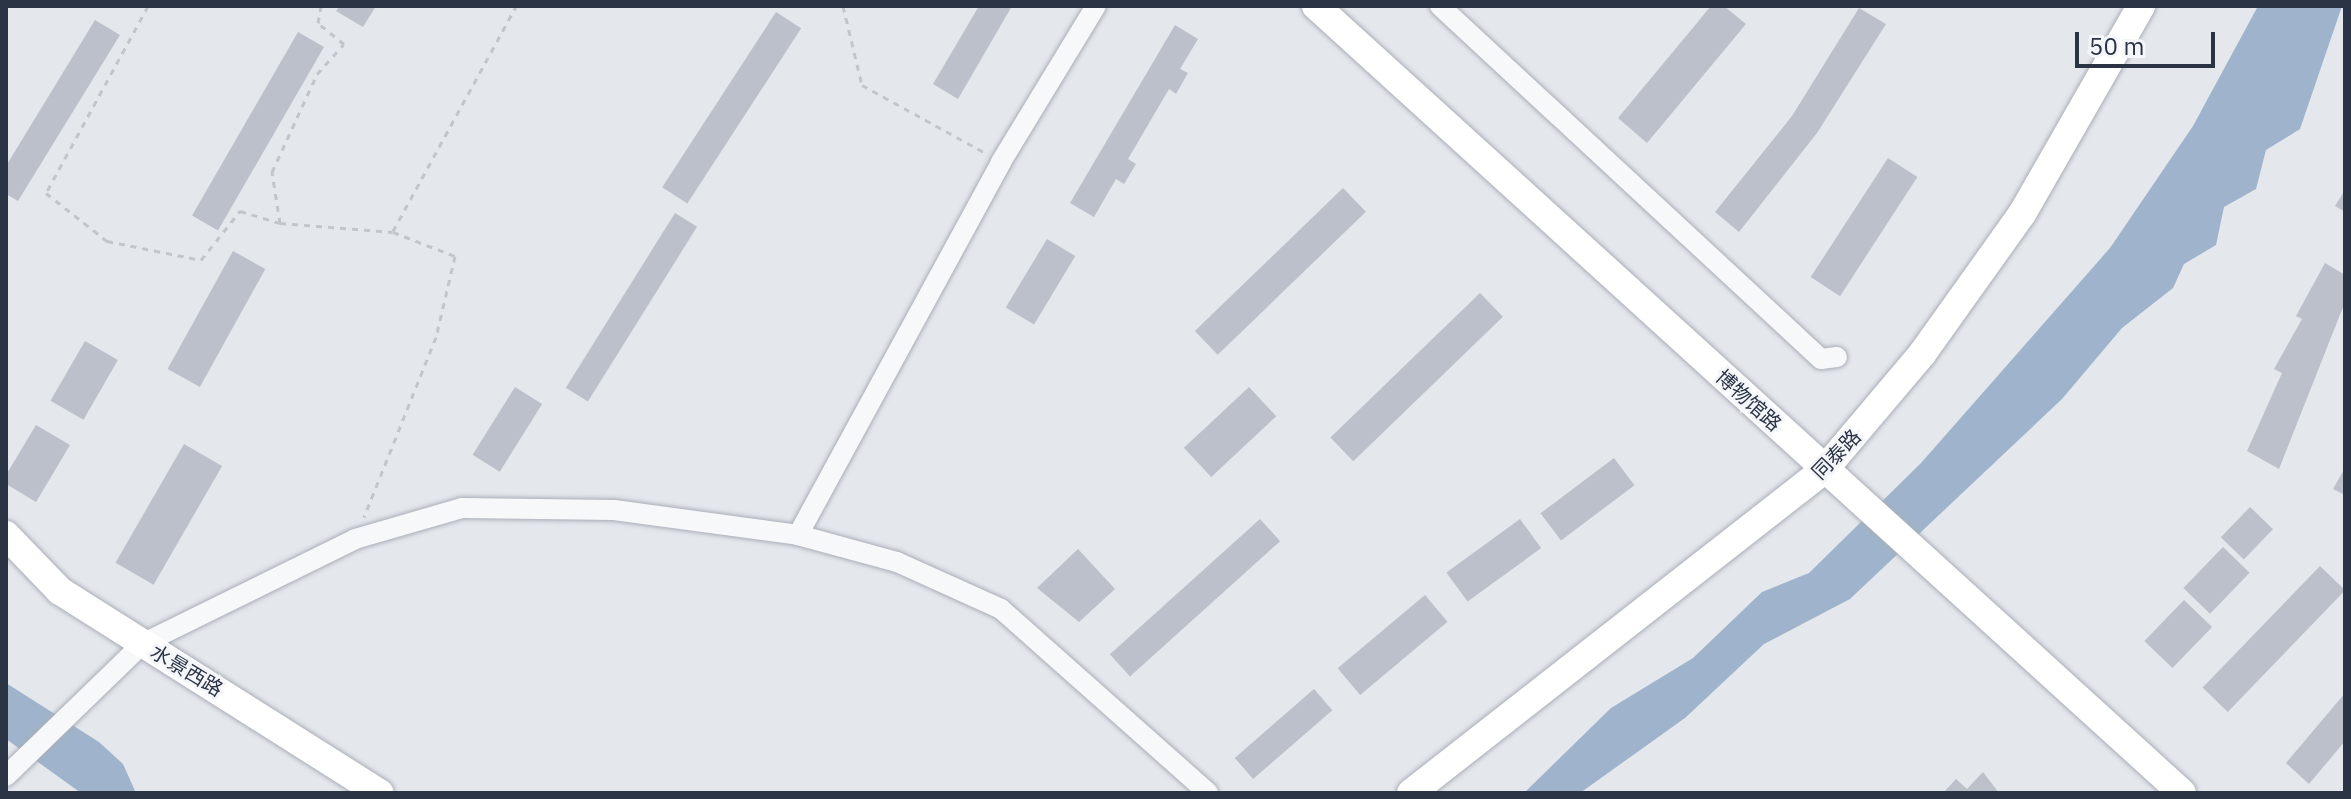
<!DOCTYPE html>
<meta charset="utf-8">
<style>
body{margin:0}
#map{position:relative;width:2351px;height:799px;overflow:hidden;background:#e4e7ec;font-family:"IBM Plex Sans","Noto Sans SC",sans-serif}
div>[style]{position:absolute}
.water>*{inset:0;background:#9fb4cc}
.building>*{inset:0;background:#bbc0ca;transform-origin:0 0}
.path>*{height:3px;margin-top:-1.5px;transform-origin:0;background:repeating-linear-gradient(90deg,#c2c5cb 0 6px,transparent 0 12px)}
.roads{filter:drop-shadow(0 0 2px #a9aeb7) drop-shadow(0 0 2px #a9aeb7)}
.street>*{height:20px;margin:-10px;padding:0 10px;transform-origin:10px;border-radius:10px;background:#f7f8fa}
.secondary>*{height:28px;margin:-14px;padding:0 14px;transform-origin:14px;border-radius:14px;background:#fff}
span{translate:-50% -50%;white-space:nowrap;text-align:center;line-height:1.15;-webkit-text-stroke:6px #f4f6f9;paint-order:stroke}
.street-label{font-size:20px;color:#2b3445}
.frame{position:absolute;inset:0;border:8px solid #2b3445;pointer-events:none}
.scale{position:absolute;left:2075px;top:32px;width:140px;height:36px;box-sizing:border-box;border:4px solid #2b3445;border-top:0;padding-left:10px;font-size:24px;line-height:28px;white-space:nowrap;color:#2b3445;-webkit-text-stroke:6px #f4f6f9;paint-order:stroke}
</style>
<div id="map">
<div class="water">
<i style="clip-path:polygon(2258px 6px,2342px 6px,2300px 129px,2266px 150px,2256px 189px,2224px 207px,2216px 245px,2184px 264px,2173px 288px,2122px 328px,2062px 399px,1850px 599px,1764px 644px,1685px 718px,1580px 793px,1524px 793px,1611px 708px,1693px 658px,1762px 592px,1809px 573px,1921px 463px,2110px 248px,2193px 126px)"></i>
<i style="clip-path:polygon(6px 683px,99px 742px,123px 764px,136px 793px,81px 793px,6px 739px)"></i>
</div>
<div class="building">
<i style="clip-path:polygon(340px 6px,376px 6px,363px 27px,336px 11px)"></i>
<i style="clip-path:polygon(979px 6px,1012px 6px,958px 99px,933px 84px)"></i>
<i style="clip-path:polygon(1711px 6px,1724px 6px,1746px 24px,1647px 143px,1618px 118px)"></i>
<i style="clip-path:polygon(1859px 8px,1886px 24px,1817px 133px,1739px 232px,1715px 212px,1792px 116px)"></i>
<i style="left:776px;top:12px;width:30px;height:209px;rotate:33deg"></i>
<i style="clip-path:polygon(95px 20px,120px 35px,18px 201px,6px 194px,6px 166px)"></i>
<i style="clip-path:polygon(1175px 25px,1198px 39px,1180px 69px,1188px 73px,1176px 94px,1169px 89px,1128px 159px,1136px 164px,1124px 184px,1116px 179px,1094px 217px,1070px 203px)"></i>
<i style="left:298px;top:32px;width:30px;height:212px;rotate:30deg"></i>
<i style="left:1888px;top:158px;width:35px;height:142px;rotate:33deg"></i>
<i style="left:1343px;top:188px;width:33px;height:206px;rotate:46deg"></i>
<i style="clip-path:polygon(2345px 190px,2345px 212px,2335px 206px)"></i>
<i style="left:675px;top:213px;width:26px;height:206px;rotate:32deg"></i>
<i style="left:1047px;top:239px;width:33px;height:80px;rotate:31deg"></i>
<i style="left:233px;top:251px;width:37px;height:135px;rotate:29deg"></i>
<i style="clip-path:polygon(2325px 263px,2345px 275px,2345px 302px,2279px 469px,2247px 451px,2282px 373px,2274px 369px,2302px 319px,2296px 316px)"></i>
<i style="left:1480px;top:293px;width:33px;height:208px;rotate:46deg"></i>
<i style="left:85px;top:341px;width:38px;height:69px;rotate:30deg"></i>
<i style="left:515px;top:387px;width:32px;height:80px;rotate:32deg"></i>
<i style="left:1249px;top:387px;width:40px;height:89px;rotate:47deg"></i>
<i style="clip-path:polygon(36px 425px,70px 445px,36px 502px,6px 484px,6px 475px)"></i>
<i style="left:184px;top:444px;width:44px;height:137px;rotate:30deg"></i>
<i style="left:1614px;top:458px;width:34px;height:92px;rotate:53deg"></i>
<i style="clip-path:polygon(2345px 468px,2345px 495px,2333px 489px)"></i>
<i style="left:2250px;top:507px;width:32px;height:42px;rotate:44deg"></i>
<i style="left:1260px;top:519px;width:30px;height:202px;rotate:48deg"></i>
<i style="left:1520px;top:519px;width:36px;height:91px;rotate:54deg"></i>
<i style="left:2223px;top:547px;width:37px;height:57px;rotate:44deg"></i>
<i style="clip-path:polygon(1078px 549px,1115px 589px,1079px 622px,1037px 588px)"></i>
<i style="left:2320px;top:566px;width:35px;height:169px;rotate:44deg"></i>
<i style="left:1425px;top:595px;width:35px;height:114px;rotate:50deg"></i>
<i style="left:2184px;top:600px;width:39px;height:57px;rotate:44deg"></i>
<i style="left:1314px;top:689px;width:28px;height:105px;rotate:49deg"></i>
<i style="clip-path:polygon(2345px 693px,2345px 741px,2309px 784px,2286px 763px)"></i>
<i style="clip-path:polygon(1983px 772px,1999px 793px,1943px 793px,1956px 779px,1967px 789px)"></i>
</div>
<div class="path">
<i style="left:148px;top:6px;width:213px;rotate:118.6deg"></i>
<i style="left:46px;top:193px;width:78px;rotate:38.2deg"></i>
<i style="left:107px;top:241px;width:96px;rotate:11.4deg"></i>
<i style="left:201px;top:260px;width:63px;rotate:-51.5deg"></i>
<i style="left:240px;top:211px;width:42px;rotate:16.7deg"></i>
<i style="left:280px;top:223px;width:113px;rotate:4.6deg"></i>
<i style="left:393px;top:232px;width:66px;rotate:21.2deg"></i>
<i style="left:455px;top:256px;width:83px;rotate:103.2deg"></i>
<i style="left:436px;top:337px;width:194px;rotate:111.8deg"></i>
<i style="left:843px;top:6px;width:81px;rotate:76.5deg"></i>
<i style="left:862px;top:85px;width:139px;rotate:28.8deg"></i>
<i style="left:280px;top:223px;width:52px;rotate:-98.9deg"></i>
<i style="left:272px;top:172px;width:108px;rotate:-65.3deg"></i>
<i style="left:317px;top:74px;width:40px;rotate:-48deg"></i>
<i style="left:344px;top:44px;width:33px;rotate:-141deg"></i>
<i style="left:318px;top:23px;width:17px;rotate:-80deg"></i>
<i style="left:393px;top:231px;width:256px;rotate:-61.3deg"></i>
</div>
<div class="roads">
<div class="street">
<i style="left:1440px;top:6px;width:519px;rotate:42.82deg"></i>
<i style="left:1821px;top:359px;width:16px;rotate:-7deg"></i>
<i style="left:798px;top:535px;width:425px;rotate:-61.4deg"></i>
<i style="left:1001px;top:162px;width:183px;rotate:-58.7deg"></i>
<i style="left:6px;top:776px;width:190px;rotate:-44.1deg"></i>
<i style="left:142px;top:644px;width:237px;rotate:-26.2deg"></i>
<i style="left:355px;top:539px;width:111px;rotate:-16.2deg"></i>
<i style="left:462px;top:508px;width:152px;rotate:0.8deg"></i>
<i style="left:614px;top:510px;width:186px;rotate:7.7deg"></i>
<i style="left:798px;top:535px;width:103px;rotate:15.3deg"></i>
<i style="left:897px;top:562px;width:114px;rotate:24.3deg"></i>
<i style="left:1001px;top:609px;width:277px;rotate:41.6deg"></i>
</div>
<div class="secondary">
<i style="left:1316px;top:6px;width:1170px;rotate:42.26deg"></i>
<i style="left:6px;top:535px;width:78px;rotate:46deg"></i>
<i style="left:60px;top:591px;width:378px;rotate:32.3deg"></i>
<i style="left:1411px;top:793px;width:524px;rotate:-38.03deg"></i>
<i style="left:1824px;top:470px;width:152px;rotate:-49.8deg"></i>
<i style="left:1922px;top:354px;width:172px;rotate:-54.5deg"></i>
<i style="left:2022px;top:214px;width:240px;rotate:-60.2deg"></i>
</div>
</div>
<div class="street-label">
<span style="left:1749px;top:400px;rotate:42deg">博物馆路</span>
<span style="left:1836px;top:454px;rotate:-46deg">同泰路</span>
<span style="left:187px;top:670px;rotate:31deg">水景西路</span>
</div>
<div class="frame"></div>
<div class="scale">50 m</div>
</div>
